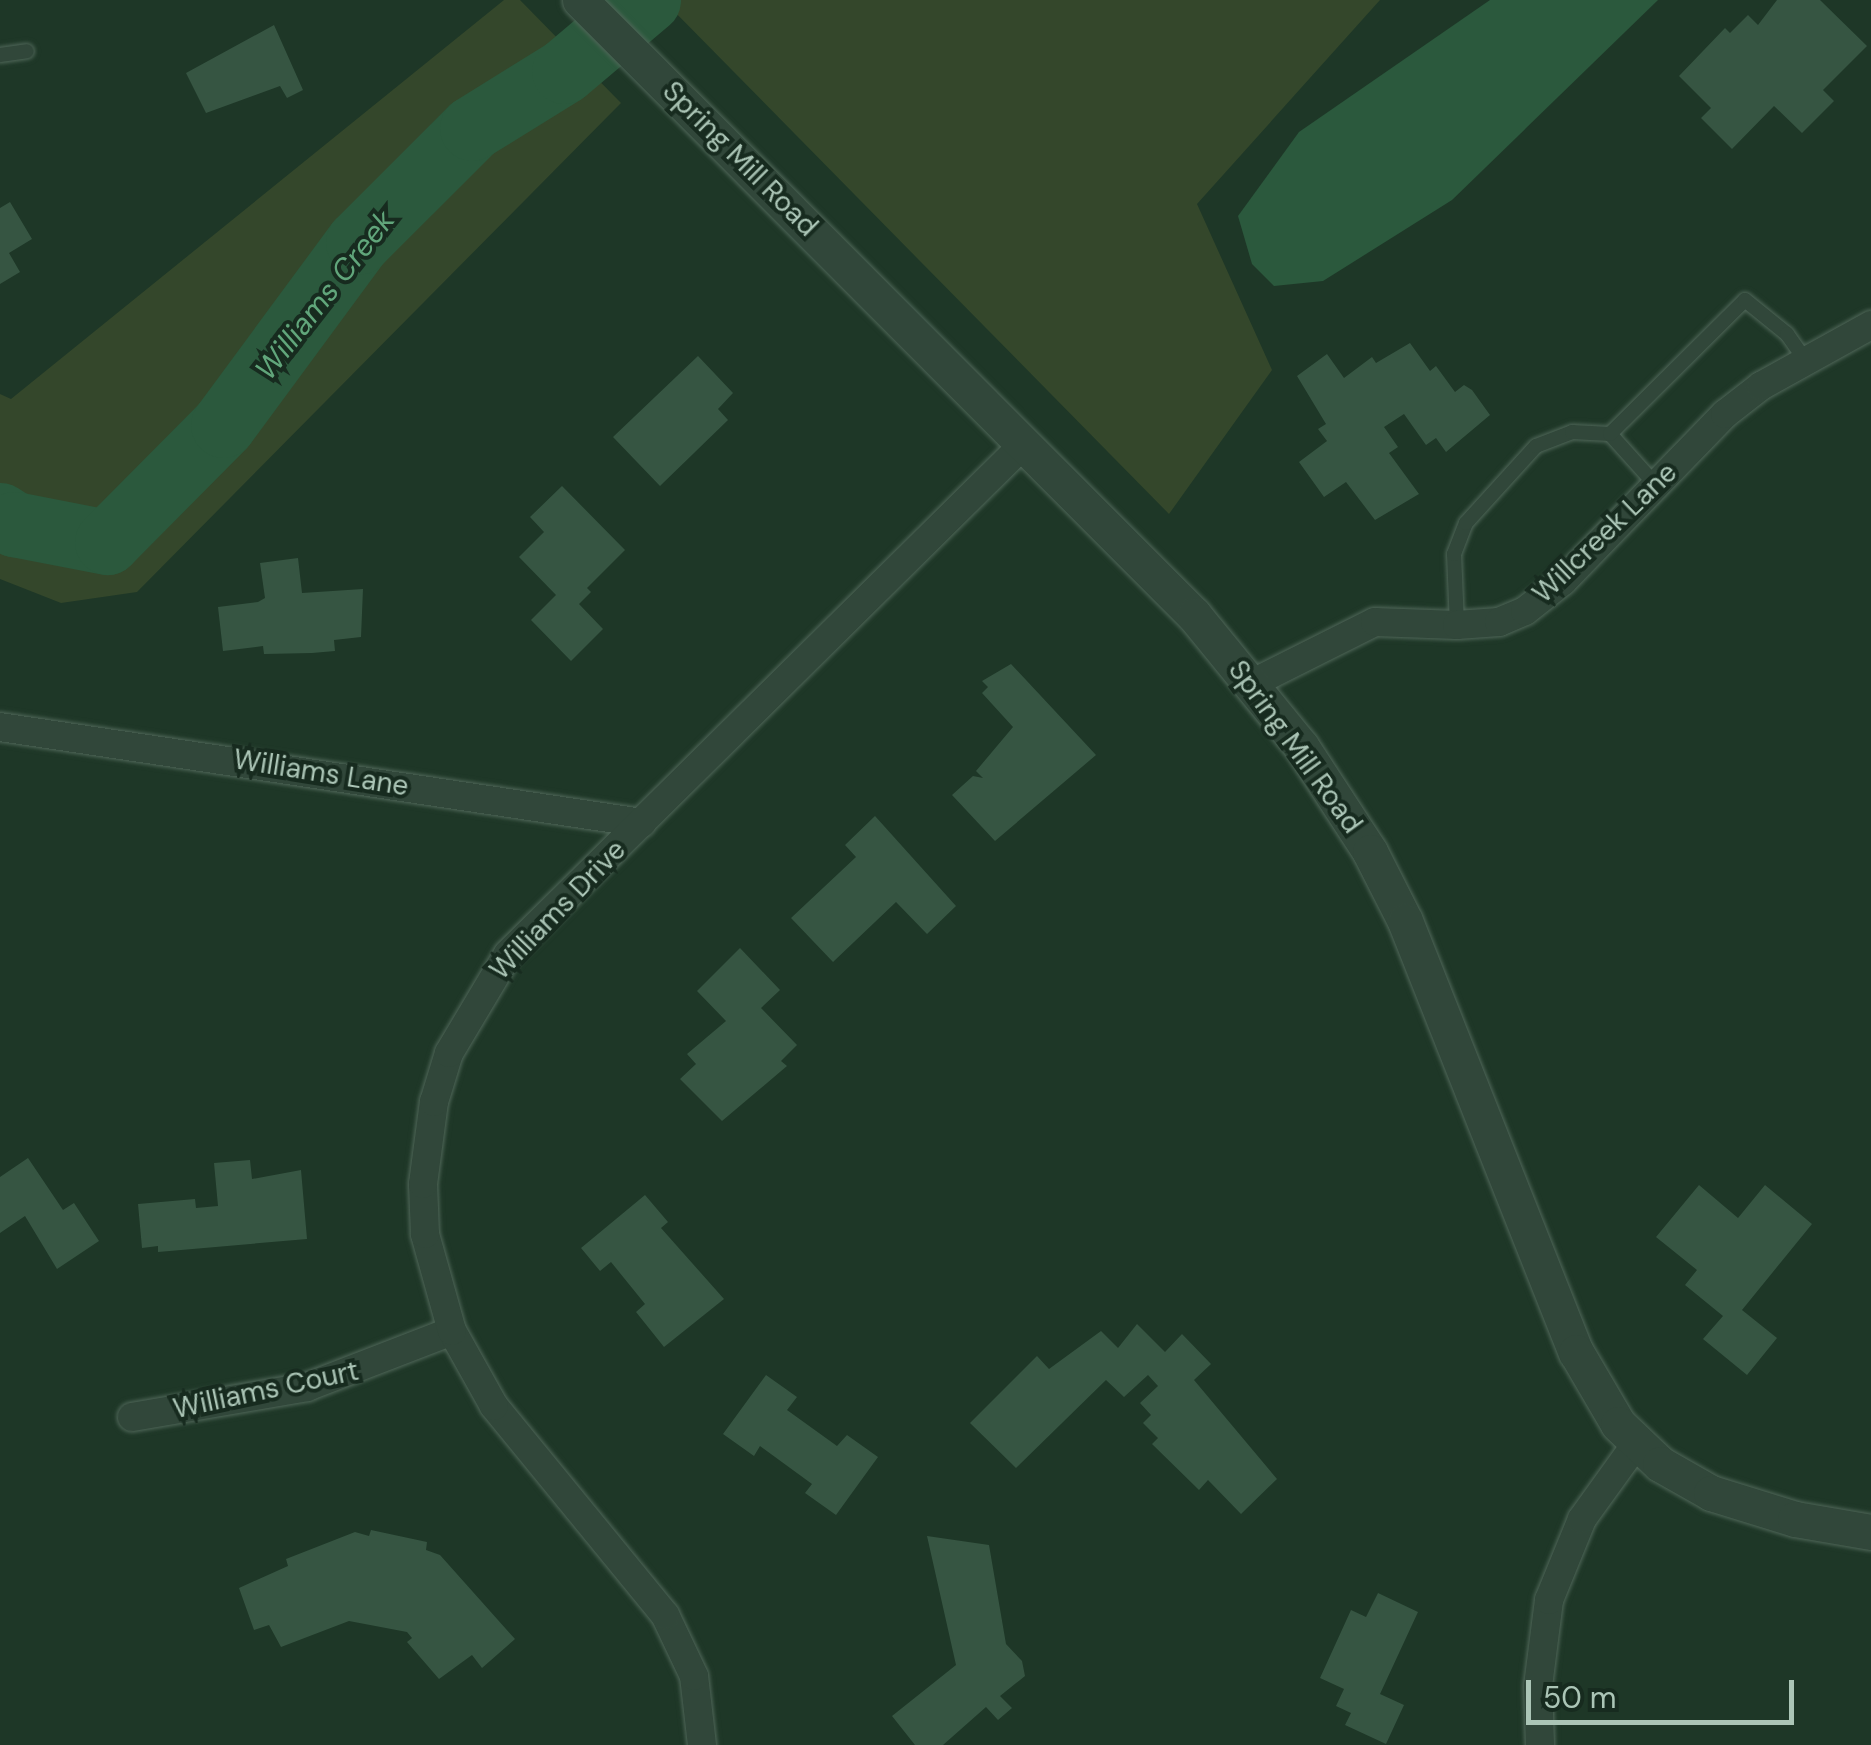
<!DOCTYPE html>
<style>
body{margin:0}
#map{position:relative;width:1871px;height:1745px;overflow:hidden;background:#1e3727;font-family:"DM Sans",sans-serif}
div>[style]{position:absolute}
.green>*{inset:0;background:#34472b}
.water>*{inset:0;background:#2b593d}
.river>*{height:65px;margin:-32.5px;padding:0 32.5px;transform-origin:32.5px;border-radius:32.5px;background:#2b593d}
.building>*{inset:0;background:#365542}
.roads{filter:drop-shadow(0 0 2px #4f6658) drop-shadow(0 0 2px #4f6658)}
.service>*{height:14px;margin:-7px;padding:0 7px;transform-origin:7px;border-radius:7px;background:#31473a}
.minor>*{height:28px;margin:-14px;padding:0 14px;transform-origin:14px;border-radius:14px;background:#31473a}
.tertiary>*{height:35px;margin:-17.5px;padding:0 17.5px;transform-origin:17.5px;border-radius:17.5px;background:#31473a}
span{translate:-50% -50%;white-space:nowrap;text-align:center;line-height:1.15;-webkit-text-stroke:8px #172b1f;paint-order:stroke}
.street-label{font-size:28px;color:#abc5b6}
.water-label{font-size:30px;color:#61a67b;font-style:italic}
.scale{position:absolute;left:1526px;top:1680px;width:268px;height:45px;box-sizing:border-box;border:5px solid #abc5b6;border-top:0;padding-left:12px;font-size:30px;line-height:35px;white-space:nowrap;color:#abc5b6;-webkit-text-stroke:8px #172b1f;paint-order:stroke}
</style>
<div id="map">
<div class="green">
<i style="clip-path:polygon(504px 0,520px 0,621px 103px,137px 592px,61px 603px,0 579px,0 394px,11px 399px)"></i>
<i style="clip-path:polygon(663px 0,1380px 0,1197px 204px,1272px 370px,1169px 514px)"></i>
</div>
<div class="water">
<i style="clip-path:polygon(1490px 0,1658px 0,1452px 200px,1323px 281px,1274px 286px,1252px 264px,1238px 216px,1299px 132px)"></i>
</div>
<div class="river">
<i style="left:0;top:515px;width:17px;rotate:33deg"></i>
<i style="left:14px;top:524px;width:95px;rotate:11deg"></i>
<i style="left:107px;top:542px;width:165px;rotate:-45.2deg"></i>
<i style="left:223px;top:425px;width:227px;rotate:-53.6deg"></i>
<i style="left:358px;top:242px;width:161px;rotate:-45deg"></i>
<i style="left:472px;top:128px;width:108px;rotate:-31.8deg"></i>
<i style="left:564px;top:71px;width:110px;rotate:-40.2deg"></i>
</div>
<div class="building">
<i style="clip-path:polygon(1777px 0,1820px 0,1867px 46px,1823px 90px,1834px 101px,1802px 133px,1774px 106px,1732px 149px,1701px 118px,1711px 108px,1679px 76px,1725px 28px,1730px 33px,1748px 15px,1758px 25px)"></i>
<i style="clip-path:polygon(274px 25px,303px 90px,287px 98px,280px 86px,206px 113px,186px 73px)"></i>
<i style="clip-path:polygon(10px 202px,32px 239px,9px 253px,20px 272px,0 284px,0 208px)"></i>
<i style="clip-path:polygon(1410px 343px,1430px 371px,1436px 366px,1455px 392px,1464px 385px,1472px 390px,1490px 415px,1446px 452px,1436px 438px,1426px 445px,1404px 414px,1384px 427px,1398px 447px,1389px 453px,1419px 494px,1375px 520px,1346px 482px,1324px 497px,1299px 462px,1327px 441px,1318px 429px,1326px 424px,1297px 376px,1327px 354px,1344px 378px,1372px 357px,1376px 363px)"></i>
<i style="clip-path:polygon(698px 356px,733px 393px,718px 409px,728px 420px,660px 486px,613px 437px)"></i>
<i style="clip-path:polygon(562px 486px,625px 550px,587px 588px,591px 592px,579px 604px,603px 629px,571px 661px,531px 620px,556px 595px,519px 557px,544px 532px,530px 517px)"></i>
<i style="clip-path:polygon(298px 558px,302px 593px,363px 589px,361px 637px,334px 640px,335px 651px,312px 653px,264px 654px,263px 646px,223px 651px,218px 607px,258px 602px,265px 598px,260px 563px)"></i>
<i style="clip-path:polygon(1011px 664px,1096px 755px,995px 841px,952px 795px,973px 776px,983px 778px,976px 771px,1013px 727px,982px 693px,988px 687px,982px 681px)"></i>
<i style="clip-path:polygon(875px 816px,956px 906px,927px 934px,896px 902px,833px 962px,791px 918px,856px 857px,845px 845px)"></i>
<i style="clip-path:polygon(740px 948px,780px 990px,761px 1008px,797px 1045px,781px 1061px,787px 1066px,722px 1121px,680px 1079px,696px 1064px,687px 1054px,726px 1021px,697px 991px)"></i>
<i style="clip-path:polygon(28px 1158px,63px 1210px,74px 1203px,99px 1241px,57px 1269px,25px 1216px,0 1233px,0 1177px)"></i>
<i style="clip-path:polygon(250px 1160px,252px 1179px,301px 1170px,307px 1239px,158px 1252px,158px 1246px,142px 1248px,138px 1204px,195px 1199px,196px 1208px,218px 1206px,214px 1163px)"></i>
<i style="clip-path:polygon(1699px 1185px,1738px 1218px,1765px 1185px,1812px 1224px,1742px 1310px,1777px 1338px,1747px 1375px,1703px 1339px,1723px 1316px,1685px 1285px,1697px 1270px,1656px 1237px)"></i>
<i style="clip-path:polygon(645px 1195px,668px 1222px,661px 1228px,724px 1299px,664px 1347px,636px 1312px,645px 1304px,611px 1262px,600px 1271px,581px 1248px)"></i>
<i style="clip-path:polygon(1137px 1324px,1165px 1352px,1182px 1334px,1211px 1364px,1194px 1380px,1277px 1479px,1241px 1514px,1208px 1480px,1199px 1490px,1152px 1444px,1158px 1438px,1143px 1423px,1151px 1415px,1140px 1403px,1158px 1386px,1148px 1375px,1124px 1397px,1106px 1380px,1016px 1468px,970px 1423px,1037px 1356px,1049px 1369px,1101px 1331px,1118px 1348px)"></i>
<i style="clip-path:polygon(766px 1375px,797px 1397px,787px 1410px,837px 1446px,847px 1435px,878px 1457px,836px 1515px,805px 1493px,812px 1484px,760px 1446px,754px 1456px,723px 1434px)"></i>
<i style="clip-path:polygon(371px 1530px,427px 1542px,426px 1550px,440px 1555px,515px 1639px,482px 1668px,472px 1655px,439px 1679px,407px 1642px,412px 1638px,407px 1632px,349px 1621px,281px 1647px,269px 1625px,254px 1630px,239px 1588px,288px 1566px,286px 1559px,355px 1532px,369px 1536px)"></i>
<i style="clip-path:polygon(927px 1536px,989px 1545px,1006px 1644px,1022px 1661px,1025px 1676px,1000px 1696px,1012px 1708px,998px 1720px,986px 1707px,943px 1745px,915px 1745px,892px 1716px,956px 1665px)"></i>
<i style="clip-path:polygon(1378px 1593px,1418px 1612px,1380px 1694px,1404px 1705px,1386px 1744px,1345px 1725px,1351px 1713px,1336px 1706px,1344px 1689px,1320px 1678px,1351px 1610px,1366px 1617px)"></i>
</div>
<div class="roads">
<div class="service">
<i style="left:0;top:55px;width:27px;rotate:-8deg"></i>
<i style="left:1610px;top:434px;width:67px;rotate:48deg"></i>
<i style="left:1457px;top:625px;width:71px;rotate:-92.4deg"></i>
<i style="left:1454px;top:554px;width:33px;rotate:-69deg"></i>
<i style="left:1466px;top:523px;width:104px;rotate:-47.7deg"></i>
<i style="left:1536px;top:446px;width:39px;rotate:-21deg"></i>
<i style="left:1572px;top:432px;width:38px;rotate:3deg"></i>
<i style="left:1610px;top:434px;width:190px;rotate:-44.8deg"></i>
<i style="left:1745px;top:300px;width:54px;rotate:39deg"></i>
<i style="left:1787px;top:334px;width:33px;rotate:55deg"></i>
</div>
<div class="minor">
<i style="left:1253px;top:683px;width:136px;rotate:-26.6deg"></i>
<i style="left:1375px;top:622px;width:82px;rotate:2.1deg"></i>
<i style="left:1457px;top:625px;width:42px;rotate:-4.1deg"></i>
<i style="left:1499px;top:622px;width:28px;rotate:-23deg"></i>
<i style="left:1525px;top:611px;width:48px;rotate:-38.3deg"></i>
<i style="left:1563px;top:581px;width:233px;rotate:-45.9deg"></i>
<i style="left:1725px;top:414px;width:46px;rotate:-37.9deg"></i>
<i style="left:1761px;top:386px;width:126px;rotate:-29deg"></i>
<i style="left:0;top:727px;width:649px;rotate:8.5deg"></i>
<i style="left:132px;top:1417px;width:178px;rotate:-9.7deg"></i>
<i style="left:307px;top:1387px;width:155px;rotate:-21.1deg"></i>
<i style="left:702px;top:1745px;width:69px;rotate:-96.6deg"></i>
<i style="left:694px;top:1676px;width:68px;rotate:-115.4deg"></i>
<i style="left:665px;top:1615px;width:270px;rotate:-129.3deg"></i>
<i style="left:494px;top:1406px;width:86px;rotate:-119.2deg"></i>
<i style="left:452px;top:1331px;width:101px;rotate:-105.6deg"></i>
<i style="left:425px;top:1234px;width:50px;rotate:-92.3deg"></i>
<i style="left:423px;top:1184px;width:83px;rotate:-82.4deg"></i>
<i style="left:434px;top:1102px;width:51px;rotate:-73deg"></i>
<i style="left:449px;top:1053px;width:115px;rotate:-59.2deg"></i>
<i style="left:508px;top:954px;width:727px;rotate:-44.67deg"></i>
<i style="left:1540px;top:1745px;width:59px;rotate:-91.9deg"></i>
<i style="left:1538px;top:1686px;width:87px;rotate:-82.7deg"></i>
<i style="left:1549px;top:1600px;width:87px;rotate:-67.8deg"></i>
<i style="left:1582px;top:1519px;width:92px;rotate:-54.2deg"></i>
</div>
<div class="tertiary">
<i style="left:580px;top:0;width:869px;rotate:45.05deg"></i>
<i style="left:1194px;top:615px;width:169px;rotate:50.8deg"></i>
<i style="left:1301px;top:746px;width:126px;rotate:56.9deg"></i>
<i style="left:1370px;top:852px;width:77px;rotate:63.1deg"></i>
<i style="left:1405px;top:921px;width:464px;rotate:68.4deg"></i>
<i style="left:1576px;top:1352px;width:83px;rotate:59.7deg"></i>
<i style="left:1618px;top:1424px;width:58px;rotate:43.6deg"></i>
<i style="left:1660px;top:1464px;width:59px;rotate:29.6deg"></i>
<i style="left:1711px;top:1493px;width:88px;rotate:17.2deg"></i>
<i style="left:1795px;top:1519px;width:77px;rotate:9.7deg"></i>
</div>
</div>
<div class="street-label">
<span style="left:740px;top:159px;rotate:45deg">Spring Mill Road</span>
<span style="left:1605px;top:533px;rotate:-44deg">Willcreek Lane</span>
<span style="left:1295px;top:747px;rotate:54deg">Spring Mill Road</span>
<span style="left:321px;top:773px;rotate:9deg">Williams Lane</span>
<span style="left:558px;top:910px;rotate:-46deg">Williams Drive</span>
<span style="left:266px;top:1390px;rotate:-12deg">Williams Court</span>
</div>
<div class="water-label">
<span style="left:325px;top:295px;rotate:-52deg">Williams Creek</span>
</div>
<div class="scale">50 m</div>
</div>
